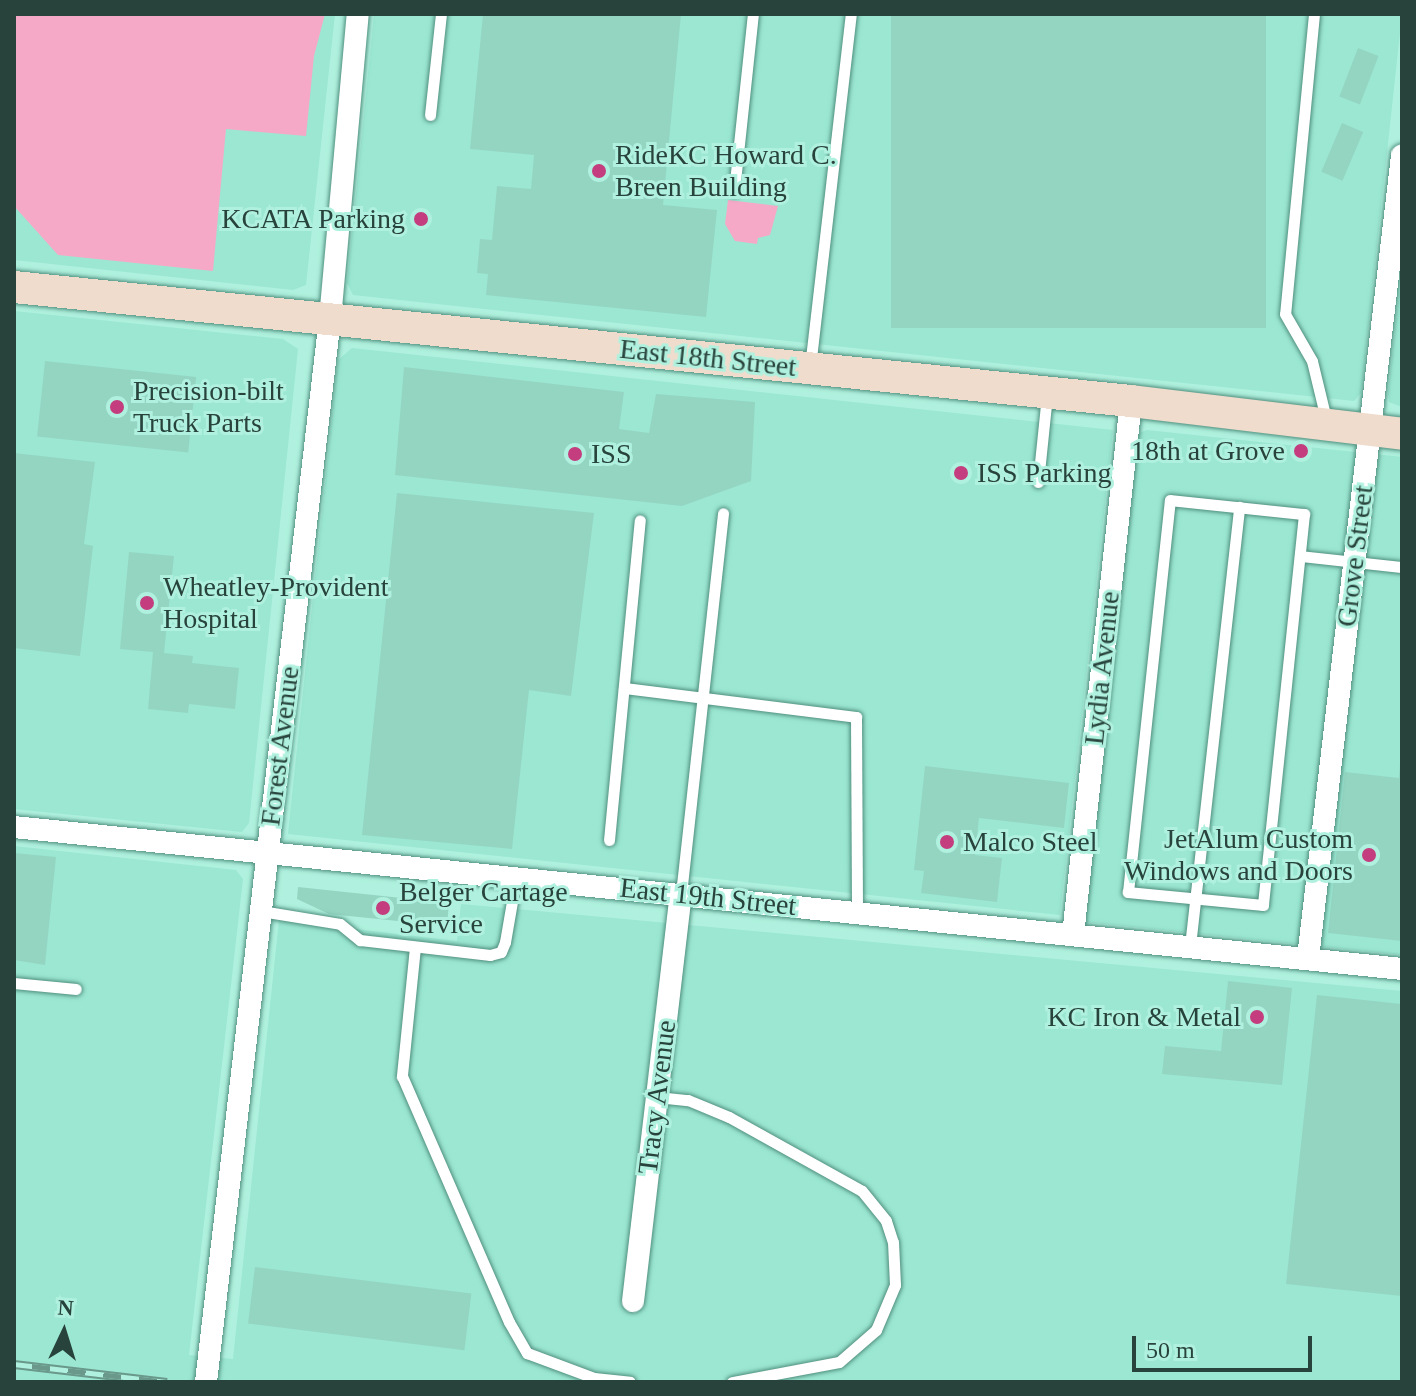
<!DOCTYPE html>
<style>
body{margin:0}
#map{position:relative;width:1416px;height:1396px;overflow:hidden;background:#aff1de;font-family:"Times New Roman",serif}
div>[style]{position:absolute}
.built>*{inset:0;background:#9be7d2}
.green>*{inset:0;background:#f6a9c7}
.building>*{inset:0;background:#94d5c2;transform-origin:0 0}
.roads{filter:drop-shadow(0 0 2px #508f7e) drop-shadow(0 0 2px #508f7e)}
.lane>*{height:11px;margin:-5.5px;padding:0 5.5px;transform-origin:5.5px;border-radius:5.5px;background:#fff}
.street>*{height:22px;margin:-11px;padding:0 11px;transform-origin:11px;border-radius:11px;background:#fff}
.secondary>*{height:32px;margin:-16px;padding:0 16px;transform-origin:16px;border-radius:16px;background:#f0dccd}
.rail>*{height:9px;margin-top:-4.5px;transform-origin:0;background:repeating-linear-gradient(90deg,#aff1de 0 18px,#6a988a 0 36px);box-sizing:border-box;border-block:2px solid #6a988a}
.dots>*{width:22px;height:22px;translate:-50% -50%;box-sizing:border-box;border:4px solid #aff1de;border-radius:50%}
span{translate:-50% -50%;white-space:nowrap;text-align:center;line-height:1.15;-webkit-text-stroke:6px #aff1de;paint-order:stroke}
.poi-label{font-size:28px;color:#28433b}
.left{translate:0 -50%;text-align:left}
.right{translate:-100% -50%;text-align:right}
.street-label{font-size:28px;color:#28433b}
.frame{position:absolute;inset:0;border:16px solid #28433b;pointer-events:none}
.north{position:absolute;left:24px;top:1292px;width:80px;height:80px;-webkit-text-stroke:6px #aff1de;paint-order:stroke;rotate:4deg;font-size:22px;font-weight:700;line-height:32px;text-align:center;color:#28433b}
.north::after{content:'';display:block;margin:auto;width:28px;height:36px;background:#28433b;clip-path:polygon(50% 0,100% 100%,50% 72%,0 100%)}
.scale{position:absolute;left:1132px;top:1336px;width:180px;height:36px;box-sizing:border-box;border:4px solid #28433b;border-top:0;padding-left:10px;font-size:24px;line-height:28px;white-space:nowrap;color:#28433b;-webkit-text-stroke:6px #aff1de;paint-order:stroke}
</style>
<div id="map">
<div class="built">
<i style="clip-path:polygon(14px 14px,335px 14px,306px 285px,293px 290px,14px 260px)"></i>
<i style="clip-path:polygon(374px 14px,1402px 14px,1361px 393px,1354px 401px,353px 295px,347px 283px)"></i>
<i style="clip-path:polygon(1402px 268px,1402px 407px,1389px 402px,1388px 394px)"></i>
<i style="clip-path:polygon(14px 311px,283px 339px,298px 349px,249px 823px,242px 832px,14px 809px)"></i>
<i style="clip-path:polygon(352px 348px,1113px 430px,1060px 915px,288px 834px,338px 360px)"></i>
<i style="clip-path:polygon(1147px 430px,1402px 457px,1402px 955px,1085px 922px,1134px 435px)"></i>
<i style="clip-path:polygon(14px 846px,236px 870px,243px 879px,189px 1355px,233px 1359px,279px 920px,457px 941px,461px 904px,1402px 991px,1402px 1382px,14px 1382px)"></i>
</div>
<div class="green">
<i style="clip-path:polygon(14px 14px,325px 14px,314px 56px,306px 136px,226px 129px,213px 271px,58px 255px,14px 206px)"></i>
<i style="clip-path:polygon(728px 200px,778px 206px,770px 235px,758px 238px,757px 244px,735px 241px,725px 224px)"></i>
</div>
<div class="building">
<i style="clip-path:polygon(483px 14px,681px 14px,663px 205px,717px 210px,706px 317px,486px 295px,488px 274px,477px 273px,480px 239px,492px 240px,497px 186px,531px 189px,534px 155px,470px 149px)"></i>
<i style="left:891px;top:14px;width:375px;height:314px"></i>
<i style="left:1358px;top:48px;width:22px;height:52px;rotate:21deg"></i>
<i style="left:1342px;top:123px;width:23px;height:53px;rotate:23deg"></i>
<i style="left:45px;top:361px;width:152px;height:76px;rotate:6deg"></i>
<i style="clip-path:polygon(404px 367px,624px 392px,619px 429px,649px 433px,656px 394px,755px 402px,751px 481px,682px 506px,395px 475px)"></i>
<i style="clip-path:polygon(14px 453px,95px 462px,84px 544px,93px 546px,80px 656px,14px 648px)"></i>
<i style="clip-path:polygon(397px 493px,594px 513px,571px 696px,529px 690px,512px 849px,362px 835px)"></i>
<i style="clip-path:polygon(129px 552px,174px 556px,164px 653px,193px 656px,192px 663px,239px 668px,235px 709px,189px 704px,188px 713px,148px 709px,153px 652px,120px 649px)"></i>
<i style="clip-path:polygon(1400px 764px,1402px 941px,1328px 933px,1345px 772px,1399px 778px)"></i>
<i style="clip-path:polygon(925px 766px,1069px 783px,1064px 828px,979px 818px,975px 855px,1002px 858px,997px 902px,921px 893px,924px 871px,914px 870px)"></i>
<i style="clip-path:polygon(14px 853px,56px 857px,45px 965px,14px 960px)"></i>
<i style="clip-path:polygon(298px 887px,449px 903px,447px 926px,329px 914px,297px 899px)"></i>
<i style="clip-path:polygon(1228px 981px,1292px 988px,1282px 1085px,1162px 1074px,1165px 1046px,1221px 1051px)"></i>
<i style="clip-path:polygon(1317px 995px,1402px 1004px,1402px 1296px,1286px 1284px)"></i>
<i style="left:255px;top:1267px;width:218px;height:57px;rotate:7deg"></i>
</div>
<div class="roads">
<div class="lane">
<i style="left:1314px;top:14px;width:301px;rotate:95.5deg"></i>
<i style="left:1285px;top:314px;width:54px;rotate:60.1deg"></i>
<i style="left:1312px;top:361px;width:64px;rotate:76.4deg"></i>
<i style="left:430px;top:115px;width:102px;rotate:-83.8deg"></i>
<i style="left:734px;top:191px;width:178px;rotate:-83.9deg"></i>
<i style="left:810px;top:367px;width:355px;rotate:-83.4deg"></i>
<i style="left:1038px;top:482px;width:87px;rotate:-84.1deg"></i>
<i style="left:1170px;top:500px;width:135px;rotate:6deg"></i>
<i style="left:1304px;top:514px;width:393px;rotate:96deg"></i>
<i style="left:1263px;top:905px;width:136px;rotate:-174.5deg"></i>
<i style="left:1128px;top:892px;width:394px;rotate:-83.9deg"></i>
<i style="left:1300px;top:556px;width:103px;rotate:6.2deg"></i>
<i style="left:624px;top:688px;width:234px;rotate:7.1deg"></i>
<i style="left:856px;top:717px;width:195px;rotate:89.7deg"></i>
<i style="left:609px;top:840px;width:321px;rotate:-84.5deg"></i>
<i style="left:681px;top:894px;width:383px;rotate:-83.7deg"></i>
<i style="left:261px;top:911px;width:80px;rotate:9.3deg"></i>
<i style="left:340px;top:924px;width:26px;rotate:39deg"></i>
<i style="left:360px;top:940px;width:131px;rotate:6.6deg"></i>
<i style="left:490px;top:955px;width:11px;rotate:-15deg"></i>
<i style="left:501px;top:952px;width:11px;rotate:-68deg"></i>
<i style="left:505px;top:942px;width:65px;rotate:-80.2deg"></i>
<i style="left:1190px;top:946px;width:442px;rotate:-83.6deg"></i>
<i style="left:415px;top:947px;width:130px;rotate:95.8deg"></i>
<i style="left:402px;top:1076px;width:268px;rotate:66.5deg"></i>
<i style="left:509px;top:1322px;width:36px;rotate:60deg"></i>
<i style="left:527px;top:1353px;width:72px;rotate:20.5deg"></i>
<i style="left:594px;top:1378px;width:36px;rotate:6deg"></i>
<i style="left:14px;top:983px;width:62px;rotate:5.5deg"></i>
<i style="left:657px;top:1097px;width:31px;rotate:6deg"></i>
<i style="left:688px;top:1100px;width:44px;rotate:22.5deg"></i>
<i style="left:729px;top:1117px;width:152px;rotate:29.1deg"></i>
<i style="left:862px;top:1191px;width:38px;rotate:51deg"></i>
<i style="left:886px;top:1221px;width:22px;rotate:72deg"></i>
<i style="left:893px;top:1242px;width:43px;rotate:87.3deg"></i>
<i style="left:895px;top:1285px;width:49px;rotate:112.9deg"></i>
<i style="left:876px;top:1330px;width:49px;rotate:139.1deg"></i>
<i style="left:839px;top:1362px;width:109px;rotate:169.4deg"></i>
</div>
<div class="street">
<i style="left:14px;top:827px;width:1395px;rotate:5.84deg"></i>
<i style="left:1073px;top:935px;width:537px;rotate:-83.8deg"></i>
<i style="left:1308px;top:958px;width:808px;rotate:-83.32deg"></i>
<i style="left:633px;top:1301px;width:410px;rotate:-83.3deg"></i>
<i style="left:206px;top:1382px;width:1070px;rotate:-83.35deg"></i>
<i style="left:330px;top:319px;width:306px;rotate:-84.8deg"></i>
</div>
<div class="secondary">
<i style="left:14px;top:287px;width:1123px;rotate:5.83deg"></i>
<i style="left:1131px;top:401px;width:273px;rotate:6.9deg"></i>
</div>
</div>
<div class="rail">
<i style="left:14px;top:1364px;width:154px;rotate:6.7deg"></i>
</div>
<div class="dots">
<i style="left:599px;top:171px;background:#c43d7e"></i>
<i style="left:421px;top:219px;background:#c43d7e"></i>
<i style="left:117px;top:407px;background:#c43d7e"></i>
<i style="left:1301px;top:451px;background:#c43d7e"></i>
<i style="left:575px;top:454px;background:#c43d7e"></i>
<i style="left:961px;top:473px;background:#c43d7e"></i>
<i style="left:147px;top:603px;background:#c43d7e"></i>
<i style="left:947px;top:842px;background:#c43d7e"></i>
<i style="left:1369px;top:855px;background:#c43d7e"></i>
<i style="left:383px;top:908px;background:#c43d7e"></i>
<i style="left:1257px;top:1017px;background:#c43d7e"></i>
</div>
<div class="poi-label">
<span class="left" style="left:615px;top:171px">RideKC Howard C.<br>Breen Building</span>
<span class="right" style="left:405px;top:219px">KCATA Parking</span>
<span class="left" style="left:133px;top:407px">Precision-bilt<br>Truck Parts</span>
<span class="right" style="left:1285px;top:451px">18th at Grove</span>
<span class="left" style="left:591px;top:454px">ISS</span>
<span class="left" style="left:977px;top:473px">ISS Parking</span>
<span class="left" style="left:163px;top:603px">Wheatley-Provident<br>Hospital</span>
<span class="right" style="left:1353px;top:855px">JetAlum Custom<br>Windows and Doors</span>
<span class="left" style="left:963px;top:842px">Malco Steel</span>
<span class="left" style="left:399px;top:908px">Belger Cartage<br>Service</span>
<span class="right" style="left:1241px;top:1017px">KC Iron &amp; Metal</span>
</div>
<div class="street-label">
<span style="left:708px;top:358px;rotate:6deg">East 18th Street</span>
<span style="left:1355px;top:556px;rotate:-83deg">Grove Street</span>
<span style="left:1102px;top:668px;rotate:-84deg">Lydia Avenue</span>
<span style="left:280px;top:746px;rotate:-83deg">Forest Avenue</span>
<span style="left:708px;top:897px;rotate:6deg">East 19th Street</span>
<span style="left:657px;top:1097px;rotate:-83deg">Tracy Avenue</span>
</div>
<div class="frame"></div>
<div class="north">N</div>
<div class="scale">50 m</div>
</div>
